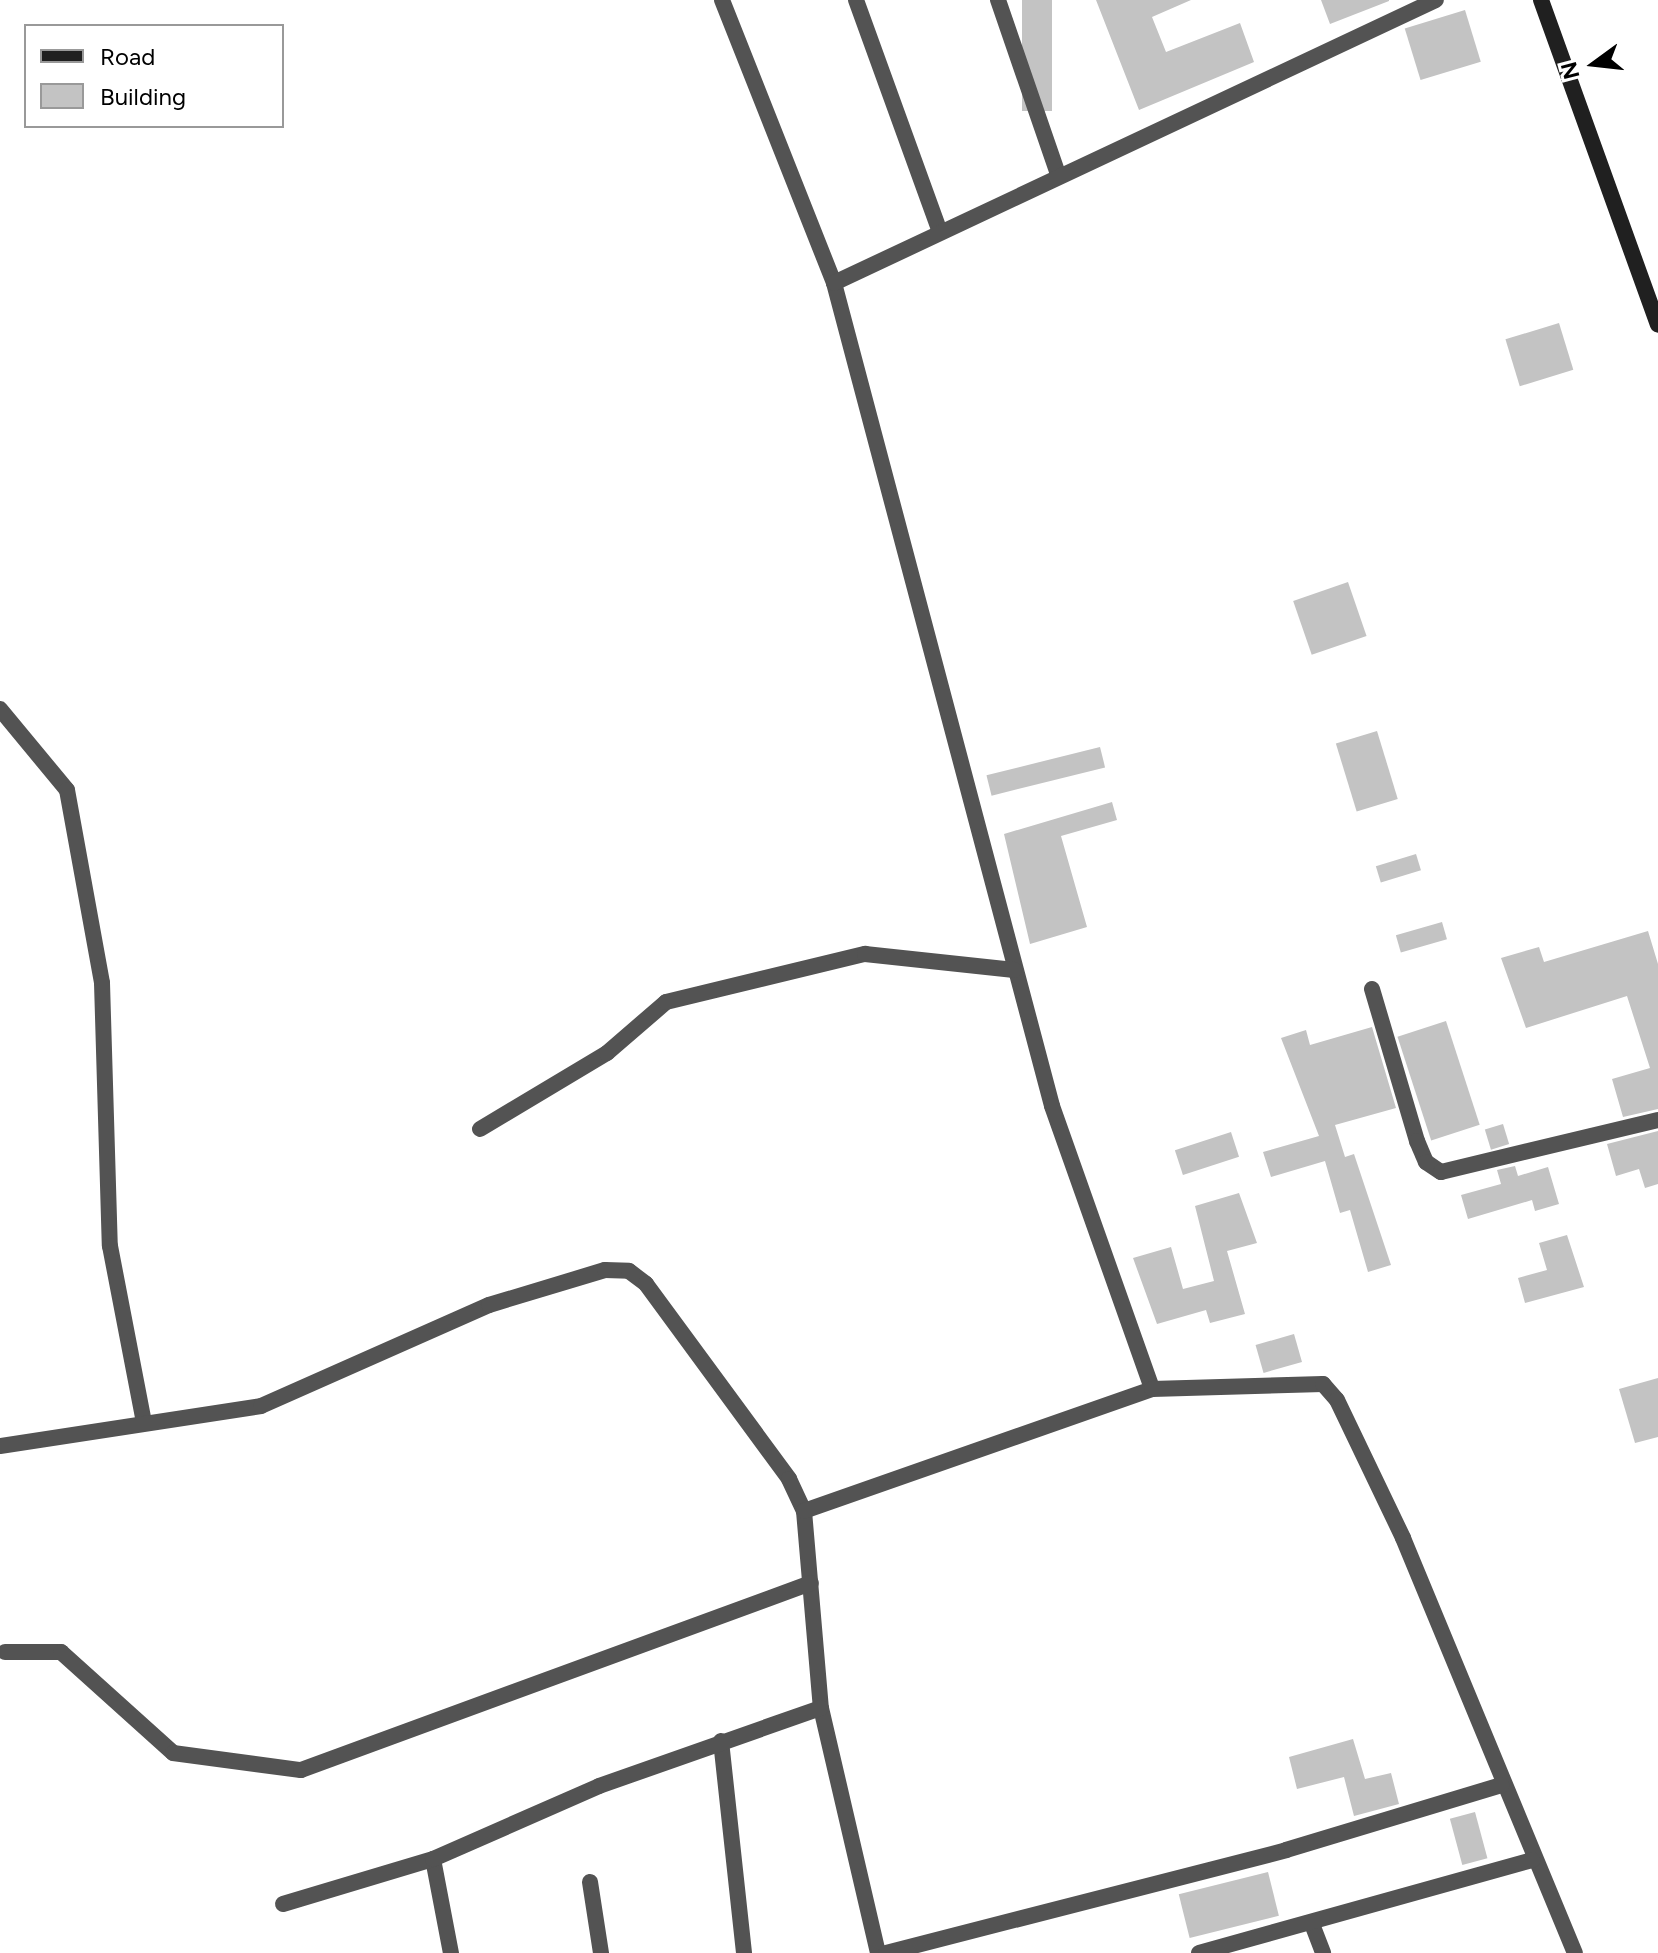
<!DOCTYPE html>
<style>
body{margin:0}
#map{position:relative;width:1658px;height:1953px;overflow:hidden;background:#fff;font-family:Figtree,sans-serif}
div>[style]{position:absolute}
.building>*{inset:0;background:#c3c3c3;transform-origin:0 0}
.street>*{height:16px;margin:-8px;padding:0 8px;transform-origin:8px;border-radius:8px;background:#535353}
.secondary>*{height:16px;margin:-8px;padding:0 8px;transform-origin:8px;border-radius:8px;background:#202020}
span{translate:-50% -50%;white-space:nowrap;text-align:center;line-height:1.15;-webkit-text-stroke:8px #fff;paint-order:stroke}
.legend{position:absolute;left:24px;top:24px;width:260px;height:104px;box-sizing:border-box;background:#fff;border:2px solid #999;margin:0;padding:10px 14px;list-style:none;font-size:24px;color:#000}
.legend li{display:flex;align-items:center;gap:16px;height:40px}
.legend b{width:40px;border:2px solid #999}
.north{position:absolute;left:1554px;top:24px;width:80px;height:80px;-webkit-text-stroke:6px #fff;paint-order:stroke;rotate:255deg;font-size:22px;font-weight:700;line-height:32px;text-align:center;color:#000}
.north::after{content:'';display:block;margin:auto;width:28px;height:36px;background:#000;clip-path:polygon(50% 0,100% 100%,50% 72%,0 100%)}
</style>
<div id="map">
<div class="building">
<i style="left:1022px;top:0;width:30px;height:111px"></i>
<i style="clip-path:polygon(1096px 0,1191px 0,1152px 17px,1166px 52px,1240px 23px,1254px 62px,1139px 110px)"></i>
<i style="clip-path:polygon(1321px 0,1389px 0,1389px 1px,1330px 24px)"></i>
<i style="left:1465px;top:10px;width:54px;height:63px;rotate:73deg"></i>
<i style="left:1559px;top:323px;width:49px;height:56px;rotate:73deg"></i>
<i style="left:1348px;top:582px;width:57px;height:58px;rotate:71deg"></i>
<i style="left:1377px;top:731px;width:71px;height:43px;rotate:73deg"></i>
<i style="left:1100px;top:747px;width:21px;height:117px;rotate:76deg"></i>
<i style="clip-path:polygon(1112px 802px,1117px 820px,1061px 836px,1087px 927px,1030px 944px,1004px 834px)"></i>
<i style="left:1416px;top:854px;width:17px;height:42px;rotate:73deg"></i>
<i style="left:1442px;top:922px;width:18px;height:48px;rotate:74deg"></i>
<i style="clip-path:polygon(1648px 931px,1658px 964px,1658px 1109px,1623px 1117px,1612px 1079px,1650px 1068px,1627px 996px,1526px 1028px,1501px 958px,1539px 947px,1544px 962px)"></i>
<i style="left:1446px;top:1021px;width:109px;height:51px;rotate:72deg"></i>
<i style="clip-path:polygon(1372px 1027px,1396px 1108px,1335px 1125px,1345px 1157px,1354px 1154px,1391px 1265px,1368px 1272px,1350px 1210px,1340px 1213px,1325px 1161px,1271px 1177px,1263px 1152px,1319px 1136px,1281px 1038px,1306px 1030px,1310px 1045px)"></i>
<i style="left:1503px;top:1124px;width:21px;height:19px;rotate:73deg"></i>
<i style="clip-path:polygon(1658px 1131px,1658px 1184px,1645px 1188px,1639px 1169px,1616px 1176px,1607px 1144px)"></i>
<i style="left:1231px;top:1132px;width:26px;height:59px;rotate:72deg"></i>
<i style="clip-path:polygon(1515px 1166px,1518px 1176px,1548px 1167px,1559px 1204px,1535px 1211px,1532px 1200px,1468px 1219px,1461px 1195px,1501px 1184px,1497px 1170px)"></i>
<i style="clip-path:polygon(1239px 1193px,1257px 1243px,1227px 1251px,1245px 1314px,1210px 1323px,1206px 1310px,1157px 1324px,1133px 1258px,1171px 1247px,1183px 1289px,1214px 1281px,1195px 1206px)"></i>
<i style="clip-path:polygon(1567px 1235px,1584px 1287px,1525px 1303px,1518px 1278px,1547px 1270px,1539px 1243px)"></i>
<i style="left:1294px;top:1334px;width:29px;height:40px;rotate:74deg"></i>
<i style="clip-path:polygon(1658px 1378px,1658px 1437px,1635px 1443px,1619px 1389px)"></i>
<i style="clip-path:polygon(1353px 1739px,1365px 1779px,1391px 1773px,1399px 1804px,1354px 1816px,1344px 1777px,1297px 1789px,1289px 1757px)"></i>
<i style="left:1475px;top:1812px;width:48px;height:26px;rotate:75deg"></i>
<i style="left:1268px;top:1872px;width:45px;height:92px;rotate:76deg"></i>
</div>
<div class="street">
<i style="left:722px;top:0;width:304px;rotate:68.4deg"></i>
<i style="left:834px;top:283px;width:851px;rotate:75.16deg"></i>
<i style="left:1052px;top:1106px;width:300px;rotate:70.5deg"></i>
<i style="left:856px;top:0;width:247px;rotate:70.1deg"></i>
<i style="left:998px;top:0;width:184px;rotate:71deg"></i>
<i style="left:834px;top:283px;width:665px;rotate:-25.18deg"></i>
<i style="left:0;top:709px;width:105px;rotate:50.4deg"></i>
<i style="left:67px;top:790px;width:196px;rotate:79.7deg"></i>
<i style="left:102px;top:983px;width:263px;rotate:88.3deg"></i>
<i style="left:110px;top:1246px;width:180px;rotate:79.1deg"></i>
<i style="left:1372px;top:989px;width:159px;rotate:73.5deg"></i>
<i style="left:1417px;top:1141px;width:23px;rotate:67deg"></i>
<i style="left:1426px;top:1162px;width:18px;rotate:34deg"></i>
<i style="left:1441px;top:1172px;width:223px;rotate:-13.5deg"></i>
<i style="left:480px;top:1129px;width:148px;rotate:-30.9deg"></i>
<i style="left:607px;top:1053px;width:78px;rotate:-40.8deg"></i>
<i style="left:666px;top:1002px;width:205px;rotate:-13.6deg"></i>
<i style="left:865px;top:954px;width:150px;rotate:6.1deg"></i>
<i style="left:0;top:1446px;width:264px;rotate:-8.7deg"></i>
<i style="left:261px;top:1406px;width:249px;rotate:-23.9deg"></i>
<i style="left:489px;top:1305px;width:121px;rotate:-16.8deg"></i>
<i style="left:605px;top:1270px;width:24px;rotate:2deg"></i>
<i style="left:629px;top:1271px;width:21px;rotate:37deg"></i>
<i style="left:646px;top:1284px;width:242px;rotate:53.7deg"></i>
<i style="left:789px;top:1479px;width:35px;rotate:65deg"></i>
<i style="left:804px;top:1511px;width:198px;rotate:85.1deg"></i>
<i style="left:821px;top:1708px;width:252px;rotate:76.9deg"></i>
<i style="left:804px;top:1511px;width:369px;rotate:-19.3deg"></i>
<i style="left:1152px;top:1389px;width:171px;rotate:-1.7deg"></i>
<i style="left:1323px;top:1384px;width:21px;rotate:49deg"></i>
<i style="left:1337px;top:1400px;width:153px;rotate:64.4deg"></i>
<i style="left:1403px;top:1538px;width:449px;rotate:67.5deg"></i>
<i style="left:5px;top:1652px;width:56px"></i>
<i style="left:61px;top:1652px;width:151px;rotate:42deg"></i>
<i style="left:173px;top:1753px;width:129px;rotate:7.6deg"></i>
<i style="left:301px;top:1770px;width:543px;rotate:-20.14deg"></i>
<i style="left:721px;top:1741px;width:213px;rotate:83.8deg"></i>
<i style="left:433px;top:1859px;width:96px;rotate:79.2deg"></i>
<i style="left:590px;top:1882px;width:72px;rotate:81.2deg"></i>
<i style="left:283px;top:1904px;width:157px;rotate:-16.7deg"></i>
<i style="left:433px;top:1859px;width:181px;rotate:-23.7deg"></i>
<i style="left:599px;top:1786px;width:235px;rotate:-19.4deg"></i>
<i style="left:1312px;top:1924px;width:31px;rotate:69deg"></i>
<i style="left:886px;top:1953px;width:413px;rotate:-14.4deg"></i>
<i style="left:1286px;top:1850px;width:225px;rotate:-16.8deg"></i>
<i style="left:1199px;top:1953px;width:346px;rotate:-15.6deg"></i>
</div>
<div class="secondary">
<i style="left:1541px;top:0;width:345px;rotate:70.2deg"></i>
</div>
<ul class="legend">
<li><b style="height:10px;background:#202020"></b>Road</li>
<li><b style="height:22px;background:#c3c3c3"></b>Building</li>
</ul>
<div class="north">N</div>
</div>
